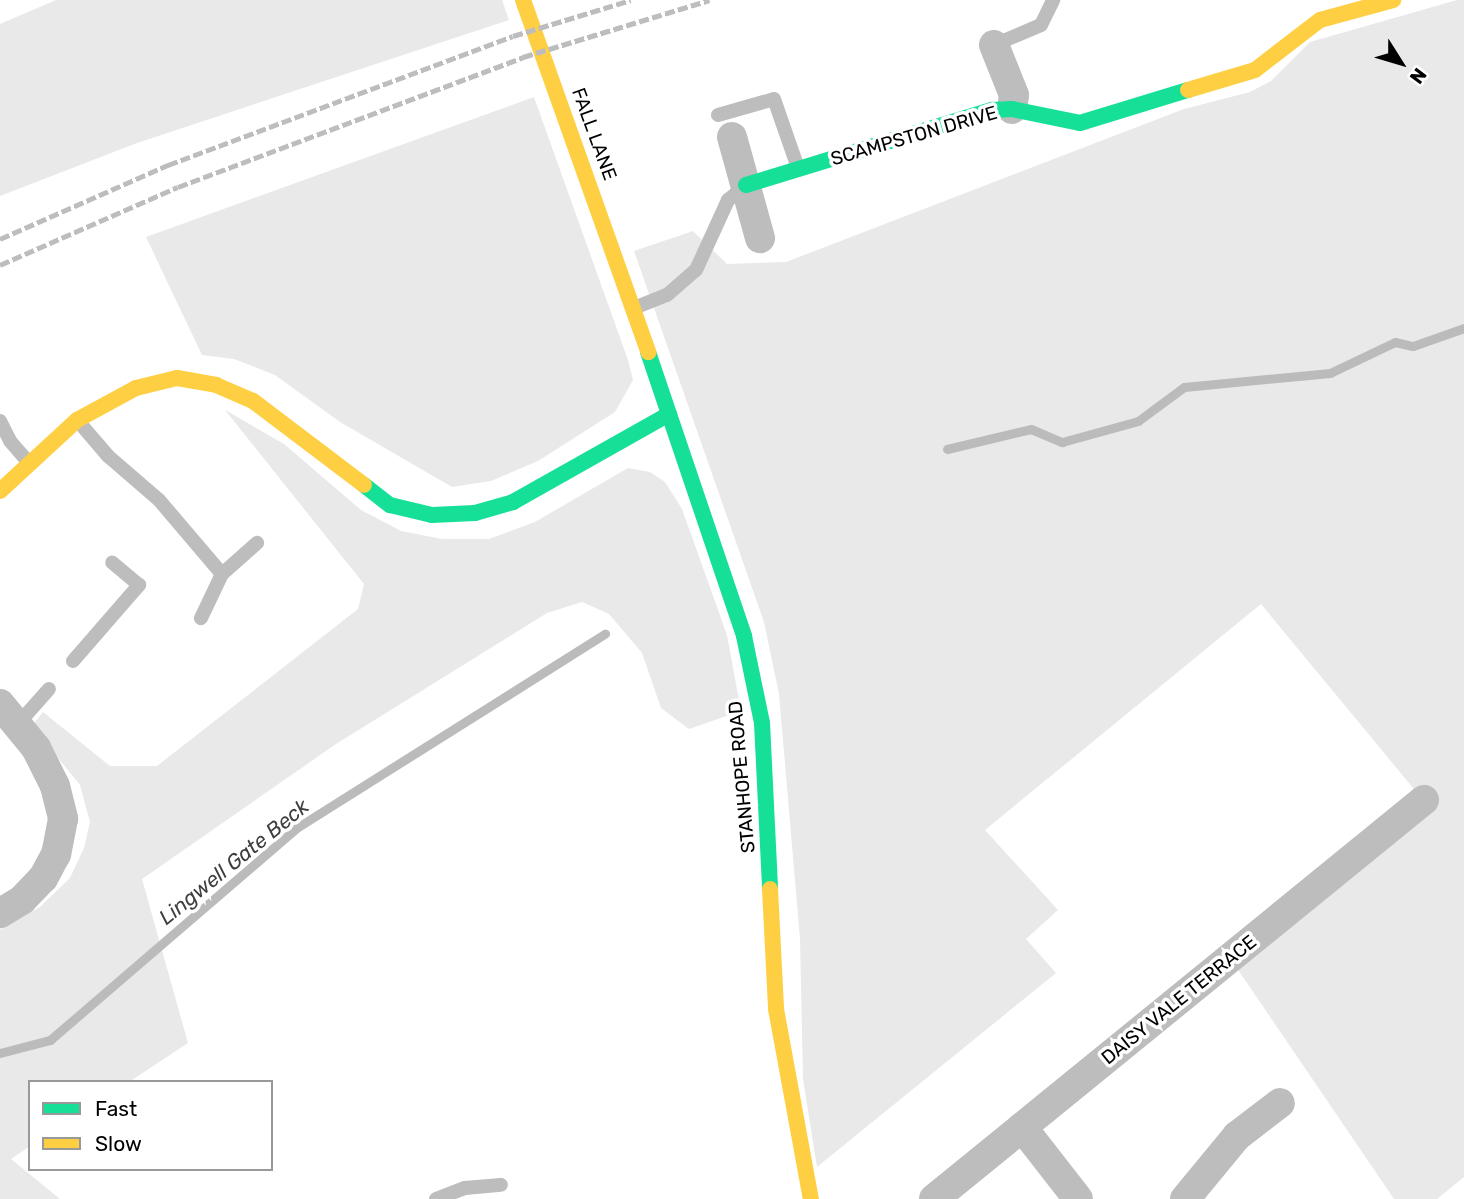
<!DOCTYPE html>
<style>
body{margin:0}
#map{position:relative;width:1464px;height:1199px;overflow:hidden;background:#fff;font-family:Rubik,sans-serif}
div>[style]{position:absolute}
.green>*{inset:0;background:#e9e9e9}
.stream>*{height:9px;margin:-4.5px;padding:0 4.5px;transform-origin:4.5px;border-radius:4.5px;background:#bbb}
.lane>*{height:14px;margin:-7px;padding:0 7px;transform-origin:7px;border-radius:7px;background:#bdbdbd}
.street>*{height:30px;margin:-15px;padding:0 15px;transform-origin:15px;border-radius:15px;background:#bdbdbd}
.fast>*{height:16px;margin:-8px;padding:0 8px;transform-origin:8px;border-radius:8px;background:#16e098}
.slow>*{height:16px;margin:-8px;padding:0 8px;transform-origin:8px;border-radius:8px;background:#ffcf43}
.rail>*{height:5px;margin-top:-2.5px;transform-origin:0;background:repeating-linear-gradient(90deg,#bdbdbd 0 10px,transparent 0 13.5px)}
span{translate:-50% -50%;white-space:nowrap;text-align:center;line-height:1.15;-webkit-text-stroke:7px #fff;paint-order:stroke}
.street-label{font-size:19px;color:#000}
.water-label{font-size:21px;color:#3f3f3f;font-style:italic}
.legend{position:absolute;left:28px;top:1080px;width:245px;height:91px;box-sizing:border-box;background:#fff;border:2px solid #999;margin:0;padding:9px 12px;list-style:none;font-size:21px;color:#000}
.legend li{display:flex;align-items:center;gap:14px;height:35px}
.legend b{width:35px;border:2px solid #999}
.north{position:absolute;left:1366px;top:28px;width:70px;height:70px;-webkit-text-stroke:5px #fff;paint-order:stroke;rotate:127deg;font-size:19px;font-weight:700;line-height:28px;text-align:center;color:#000}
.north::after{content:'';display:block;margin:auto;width:24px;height:32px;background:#000;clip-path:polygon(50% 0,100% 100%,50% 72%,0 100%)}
</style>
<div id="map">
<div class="green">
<i style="clip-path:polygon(56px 0,502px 0,509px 20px,137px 143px,0 196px,0 24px)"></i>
<i style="clip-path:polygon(1457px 0,1464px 0,1464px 1177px,1437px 1199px,1394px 1199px,1230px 958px,1423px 800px,1261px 604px,985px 830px,1058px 910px,1026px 939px,1056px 973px,817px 1167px,803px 1079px,800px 939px,779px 694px,764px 622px,634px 251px,693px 231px,727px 264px,786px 262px,1184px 109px,1250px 92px,1271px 81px,1310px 42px)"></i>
<i style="clip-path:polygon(534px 97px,628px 360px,633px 380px,615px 412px,538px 461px,491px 481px,452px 487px,340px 422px,275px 375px,234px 359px,202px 355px,146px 237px)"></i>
<i style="clip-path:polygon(225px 410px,284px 444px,361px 510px,401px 531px,442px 539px,489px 539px,535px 522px,628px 468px,650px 472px,665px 482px,682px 509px,727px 635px,741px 711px,689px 729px,661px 708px,642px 653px,609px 614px,582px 602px,547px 613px,336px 744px,142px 879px,188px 1043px,129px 1082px,30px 1082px,30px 1146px,11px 1159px,60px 1199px,0 1199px,0 930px,40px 907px,70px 878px,84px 848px,90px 822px,80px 785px,32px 726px,43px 712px,110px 766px,157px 766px,358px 609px,364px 584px)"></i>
</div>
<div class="stream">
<i style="left:947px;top:449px;width:86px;rotate:-13.4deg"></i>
<i style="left:1031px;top:429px;width:34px;rotate:23deg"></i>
<i style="left:1062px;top:442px;width:79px;rotate:-15.4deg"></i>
<i style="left:1138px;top:421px;width:57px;rotate:-36.5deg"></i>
<i style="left:1184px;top:387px;width:147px;rotate:-5.5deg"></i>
<i style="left:1330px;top:373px;width:72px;rotate:-25.5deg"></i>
<i style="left:1395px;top:342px;width:18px;rotate:13deg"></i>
<i style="left:1413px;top:346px;width:54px;rotate:-19.4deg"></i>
<i style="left:0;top:1053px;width:52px;rotate:-14.6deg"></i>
<i style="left:50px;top:1040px;width:327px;rotate:-40.7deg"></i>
<i style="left:298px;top:827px;width:363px;rotate:-32.2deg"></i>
</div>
<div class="lane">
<i style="left:994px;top:45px;width:51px;rotate:-23.1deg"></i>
<i style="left:1041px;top:25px;width:28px;rotate:-64deg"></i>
<i style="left:718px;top:115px;width:58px;rotate:-15.9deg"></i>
<i style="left:774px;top:99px;width:73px;rotate:70.8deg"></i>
<i style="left:634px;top:308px;width:35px;rotate:-22deg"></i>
<i style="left:667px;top:295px;width:38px;rotate:-41deg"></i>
<i style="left:696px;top:270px;width:77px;rotate:-65.4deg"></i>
<i style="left:728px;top:200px;width:22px;rotate:-39deg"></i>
<i style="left:0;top:421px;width:22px;rotate:63deg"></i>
<i style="left:10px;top:441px;width:28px;rotate:49deg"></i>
<i style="left:78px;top:421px;width:46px;rotate:49.4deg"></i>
<i style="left:108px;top:456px;width:67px;rotate:40.8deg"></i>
<i style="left:159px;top:500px;width:97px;rotate:49.6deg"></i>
<i style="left:222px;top:574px;width:49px;rotate:115.5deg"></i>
<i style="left:222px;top:574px;width:47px;rotate:-41.5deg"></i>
<i style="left:73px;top:661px;width:101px;rotate:-49deg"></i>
<i style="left:139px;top:585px;width:35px;rotate:-140deg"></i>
<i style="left:17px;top:725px;width:48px;rotate:-48.4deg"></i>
<i style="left:436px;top:1199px;width:31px;rotate:-21deg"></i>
<i style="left:465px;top:1188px;width:36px;rotate:-5deg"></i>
</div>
<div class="street">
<i style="left:994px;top:45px;width:54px;rotate:68.2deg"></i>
<i style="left:1014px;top:95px;width:14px;rotate:98deg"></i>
<i style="left:732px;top:137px;width:105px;rotate:74.5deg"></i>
<i style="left:0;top:704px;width:57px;rotate:50.7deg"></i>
<i style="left:36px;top:748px;width:42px;rotate:63.4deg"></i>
<i style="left:55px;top:786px;width:34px;rotate:76deg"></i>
<i style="left:63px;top:819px;width:36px;rotate:101deg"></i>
<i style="left:56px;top:854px;width:27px;rotate:118deg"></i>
<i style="left:43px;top:878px;width:30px;rotate:134deg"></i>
<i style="left:22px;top:900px;width:26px;rotate:149deg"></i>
<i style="left:1022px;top:1127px;width:91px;rotate:52.1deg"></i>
<i style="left:934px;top:1199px;width:632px;rotate:-39.16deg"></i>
<i style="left:1185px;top:1199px;width:82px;rotate:-50.5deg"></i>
<i style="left:1237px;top:1136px;width:54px;rotate:-37.5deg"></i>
</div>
<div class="fast">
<i style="left:746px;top:185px;width:257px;rotate:-17deg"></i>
<i style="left:992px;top:110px;width:20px;rotate:-3deg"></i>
<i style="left:1012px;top:109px;width:69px;rotate:11.6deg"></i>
<i style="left:1080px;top:123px;width:113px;rotate:-17deg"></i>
<i style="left:648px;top:352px;width:300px;rotate:71.3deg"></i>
<i style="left:744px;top:636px;width:89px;rotate:78.3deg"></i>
<i style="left:762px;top:723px;width:166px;rotate:87.2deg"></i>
<i style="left:364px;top:485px;width:33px;rotate:38deg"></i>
<i style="left:390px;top:505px;width:43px;rotate:13.4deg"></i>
<i style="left:432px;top:515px;width:43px;rotate:-2.7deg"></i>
<i style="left:475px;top:513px;width:40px;rotate:-16deg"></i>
<i style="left:513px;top:502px;width:179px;rotate:-29.4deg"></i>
</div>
<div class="slow">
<i style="left:523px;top:0;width:374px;rotate:70.4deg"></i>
<i style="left:1188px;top:90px;width:70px;rotate:-16.6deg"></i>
<i style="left:1255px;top:70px;width:82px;rotate:-37.6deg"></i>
<i style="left:1320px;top:20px;width:76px;rotate:-15.3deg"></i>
<i style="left:0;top:491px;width:105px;rotate:-42.7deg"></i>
<i style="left:77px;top:420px;width:67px;rotate:-28.5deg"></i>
<i style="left:136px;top:388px;width:42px;rotate:-13.7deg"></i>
<i style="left:177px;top:378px;width:40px;rotate:10deg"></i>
<i style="left:216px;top:385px;width:40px;rotate:23.4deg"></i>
<i style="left:253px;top:401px;width:139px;rotate:37.1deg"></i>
<i style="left:770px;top:889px;width:120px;rotate:87.1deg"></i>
<i style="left:776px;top:1009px;width:193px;rotate:79.6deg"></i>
</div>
<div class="rail">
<i style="left:0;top:239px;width:184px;rotate:-23.8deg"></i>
<i style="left:168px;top:165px;width:368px;rotate:-20.5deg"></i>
<i style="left:513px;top:36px;width:123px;rotate:-17deg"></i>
<i style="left:0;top:265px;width:194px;rotate:-23.7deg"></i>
<i style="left:178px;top:187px;width:369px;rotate:-20.6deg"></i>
<i style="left:523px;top:57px;width:195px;rotate:-17deg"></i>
</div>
<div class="street-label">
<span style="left:594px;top:134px;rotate:70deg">FALL LANE</span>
<span style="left:914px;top:136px;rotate:-16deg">SCAMPSTON DRIVE</span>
<span style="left:742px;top:777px;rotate:-95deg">STANHOPE ROAD</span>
<span style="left:1179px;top:1000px;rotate:-39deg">DAISY VALE TERRACE</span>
</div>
<div class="water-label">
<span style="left:234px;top:862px;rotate:-39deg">Lingwell Gate Beck</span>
</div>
<ul class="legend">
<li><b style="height:9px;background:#16e098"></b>Fast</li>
<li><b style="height:9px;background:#ffcf43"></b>Slow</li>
</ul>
<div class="north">N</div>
</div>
